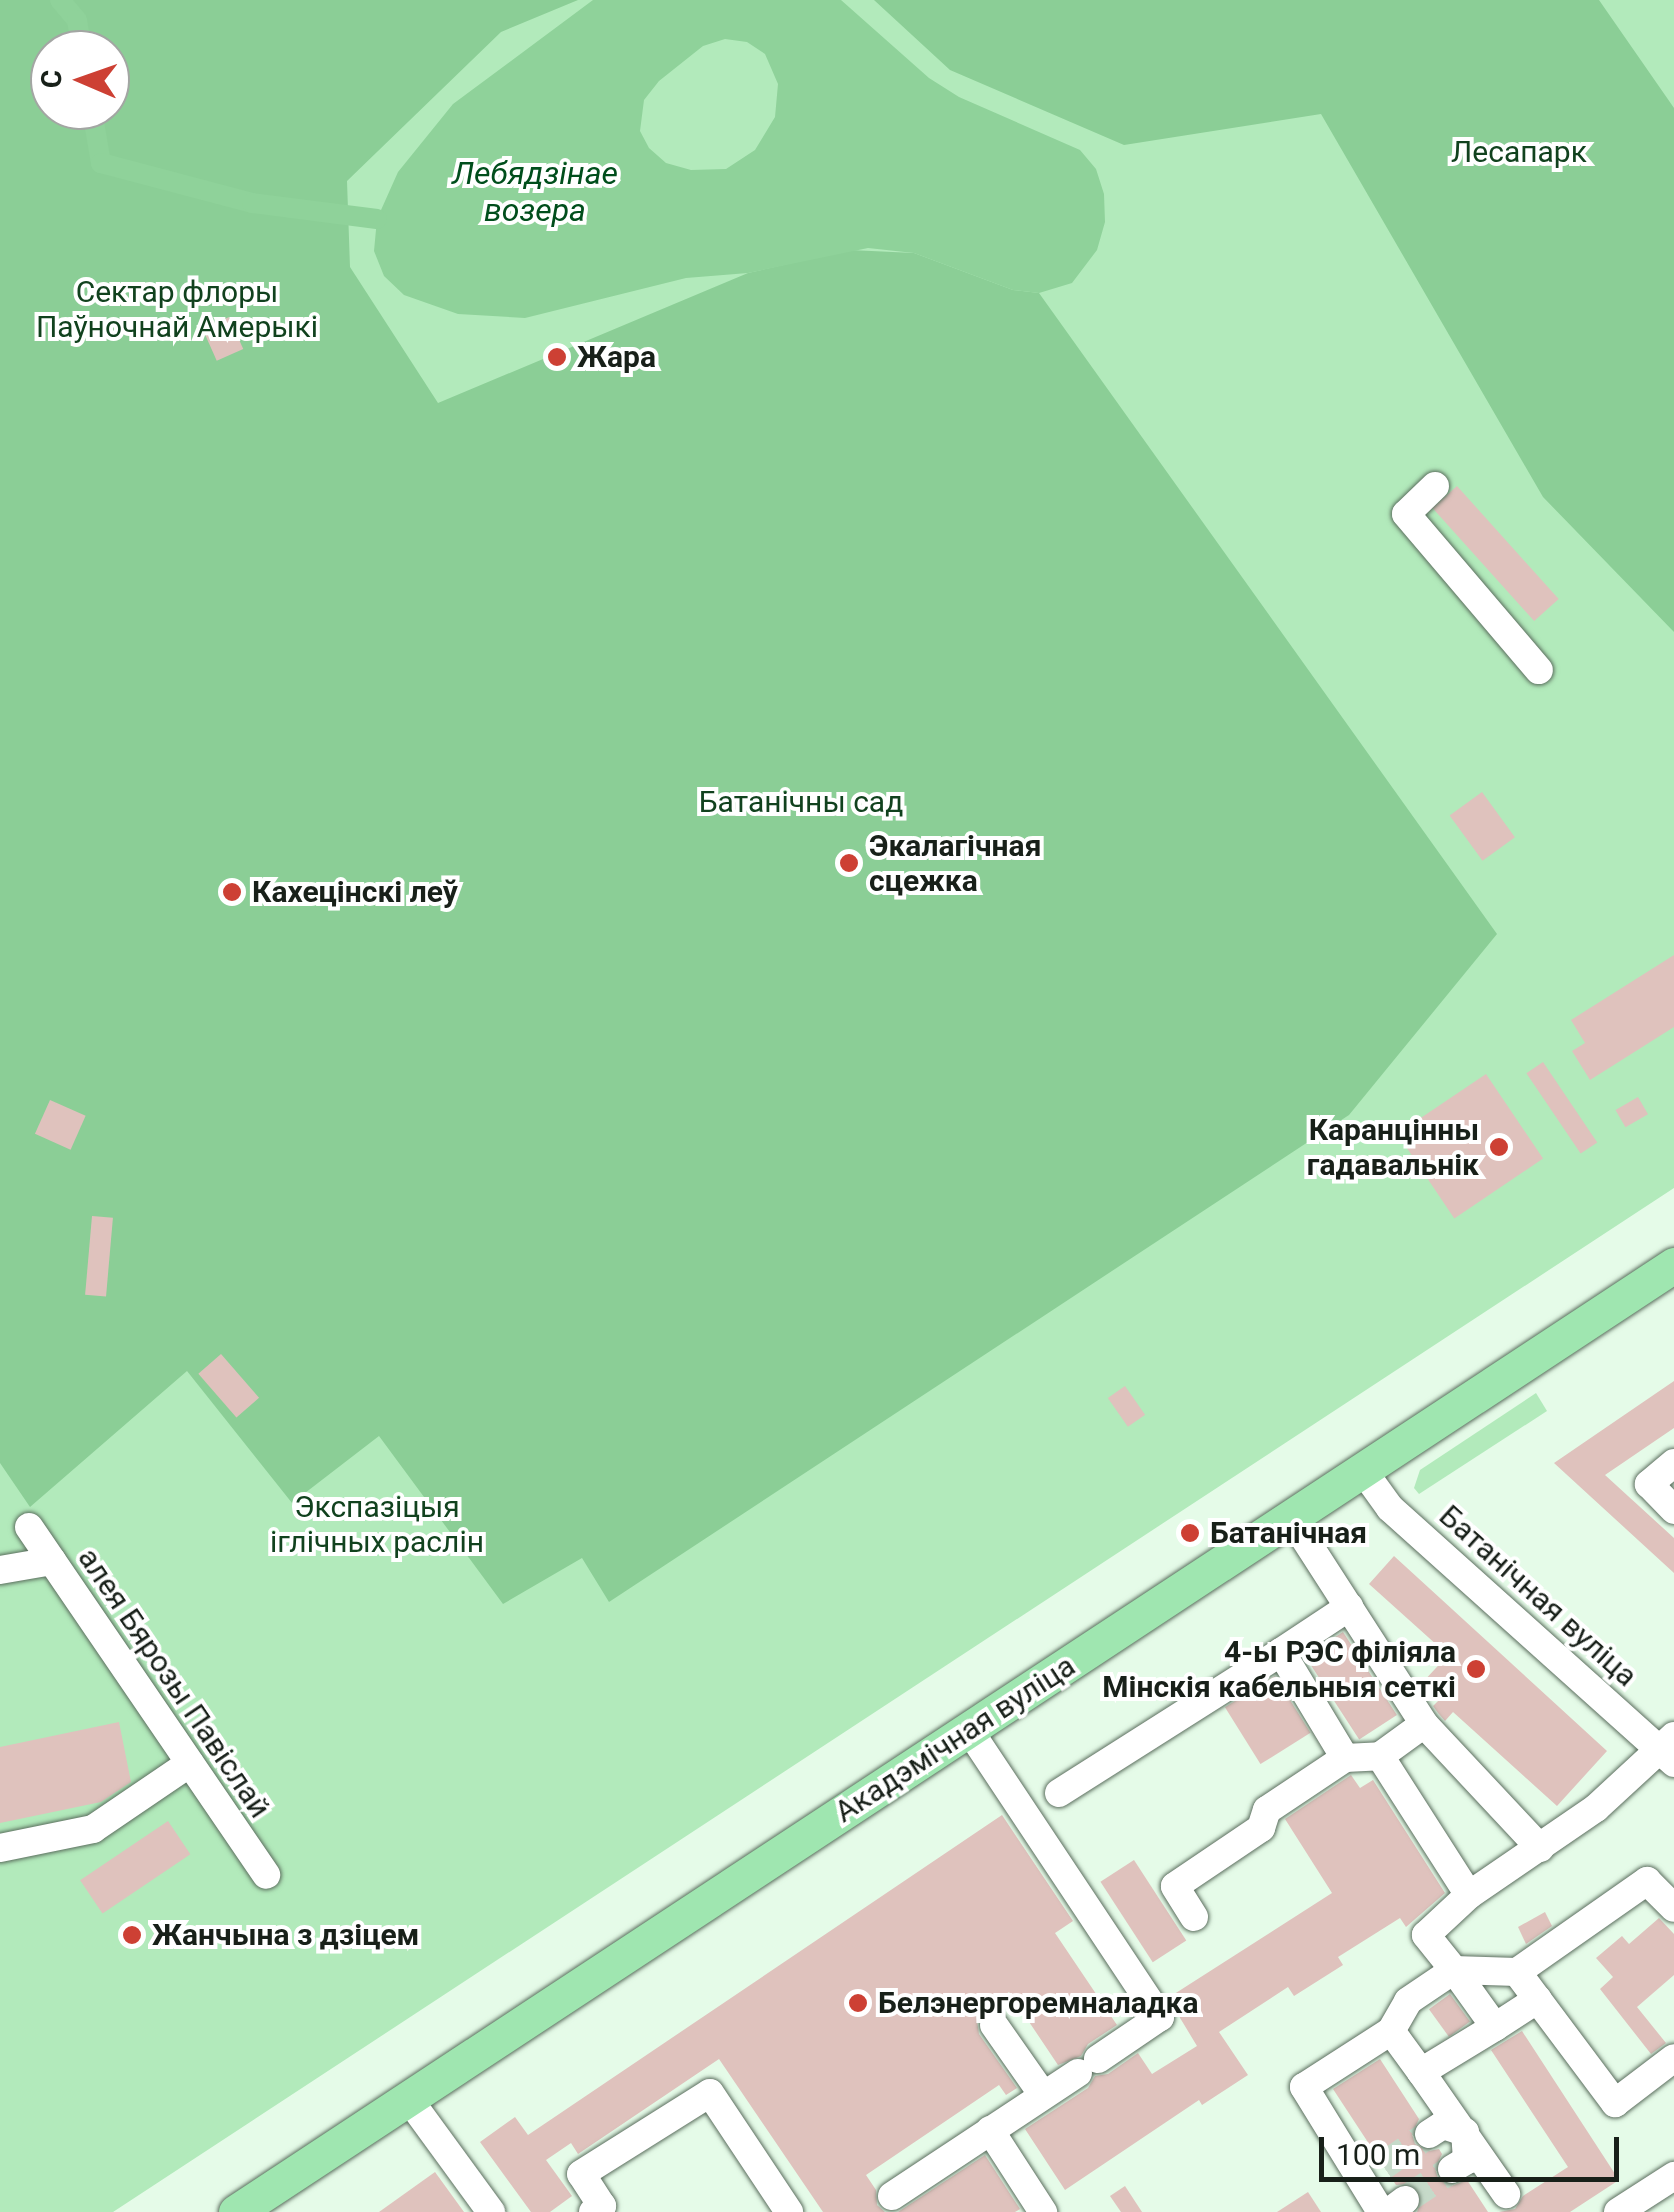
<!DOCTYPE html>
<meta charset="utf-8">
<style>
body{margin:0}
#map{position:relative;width:1674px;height:2212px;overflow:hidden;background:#e5fbe8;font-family:Roboto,sans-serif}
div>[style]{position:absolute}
.green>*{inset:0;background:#b2eabb}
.forest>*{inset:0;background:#8bce96}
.water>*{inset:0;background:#8fd29a}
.canal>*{height:20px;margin:-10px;padding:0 10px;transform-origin:10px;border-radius:10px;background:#8fd29a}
.building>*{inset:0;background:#dfc2bd;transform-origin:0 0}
.minor-tunnel>*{height:28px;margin-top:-14px;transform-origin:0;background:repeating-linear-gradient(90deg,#c6dac9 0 28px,transparent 0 42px)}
.roads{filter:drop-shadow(0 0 2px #5b6e5e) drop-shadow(0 0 2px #5b6e5e)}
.minor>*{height:28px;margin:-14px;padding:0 14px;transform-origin:14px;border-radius:14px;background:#fff}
.major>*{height:35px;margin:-17.5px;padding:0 17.5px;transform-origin:17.5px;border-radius:17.5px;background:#9fe6b0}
.dots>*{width:28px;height:28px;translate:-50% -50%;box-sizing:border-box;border:5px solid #fff;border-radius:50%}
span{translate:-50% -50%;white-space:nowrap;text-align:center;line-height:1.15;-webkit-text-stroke:8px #fff;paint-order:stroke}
.park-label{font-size:30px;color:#11421e}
.poi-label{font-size:30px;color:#182019;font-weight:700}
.left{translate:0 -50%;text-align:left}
.right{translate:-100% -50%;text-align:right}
.street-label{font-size:30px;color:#182019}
.water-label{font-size:32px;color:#004e1c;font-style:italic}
.north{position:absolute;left:30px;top:30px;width:100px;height:100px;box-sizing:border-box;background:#fff;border:2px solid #a3a6a3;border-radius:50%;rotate:272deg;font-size:28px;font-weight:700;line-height:40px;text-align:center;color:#182019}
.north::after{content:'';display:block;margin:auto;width:35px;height:45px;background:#cd4034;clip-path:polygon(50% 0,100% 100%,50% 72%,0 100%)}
.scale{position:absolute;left:1319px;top:2137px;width:300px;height:45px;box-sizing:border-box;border:5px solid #182019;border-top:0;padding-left:12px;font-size:30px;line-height:35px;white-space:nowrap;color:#182019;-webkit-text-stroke:8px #fff;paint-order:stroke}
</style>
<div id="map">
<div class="green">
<i style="clip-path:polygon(evenodd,0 0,1674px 0,1674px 1188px,113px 2212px,0 2212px,0 0,50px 50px,110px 50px,110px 110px,50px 110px,50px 50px)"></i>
<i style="clip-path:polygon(1536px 1393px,1547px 1411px,1419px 1494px,1414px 1488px,1420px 1470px)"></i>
</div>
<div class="forest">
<i style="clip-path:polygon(evenodd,0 0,578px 0,501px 32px,347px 181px,350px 267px,438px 403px,748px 273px,850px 250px,914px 253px,1013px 290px,1039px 293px,1497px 934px,1349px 1115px,609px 1602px,582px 1558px,503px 1604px,379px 1436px,292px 1503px,187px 1371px,30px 1507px,0 1463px,0 0,50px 50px,110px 50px,110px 110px,50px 110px,50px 50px)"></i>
<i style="clip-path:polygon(874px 0,1599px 0,1674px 108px,1674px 632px,1543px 497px,1321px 114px,1124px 145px,950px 70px)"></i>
</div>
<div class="water">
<i style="clip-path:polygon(evenodd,593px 0,841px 0,929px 78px,959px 97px,1080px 150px,1096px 169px,1104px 194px,1105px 222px,1097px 250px,1072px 283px,1039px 293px,1013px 290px,914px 253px,868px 248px,748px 273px,686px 278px,525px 318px,458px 314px,404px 295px,384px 276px,374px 251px,377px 219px,398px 172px,453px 104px,593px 0,725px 39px,747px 42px,765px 54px,778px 84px,775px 117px,755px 150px,726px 169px,691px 170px,666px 163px,649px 148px,640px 131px,644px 100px,659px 81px,703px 46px,725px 39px)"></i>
</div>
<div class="canal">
<i style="left:60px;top:0;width:26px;rotate:50deg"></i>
<i style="left:77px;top:20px;width:30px;rotate:81deg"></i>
<i style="left:92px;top:110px;width:54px;rotate:80.4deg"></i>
<i style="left:101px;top:163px;width:156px;rotate:14.8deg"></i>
<i style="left:252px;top:203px;width:126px;rotate:7.3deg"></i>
</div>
<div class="building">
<i style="left:229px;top:317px;width:35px;height:29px;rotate:66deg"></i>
<i style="left:1457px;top:486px;width:152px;height:33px;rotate:48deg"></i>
<i style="left:1482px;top:792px;width:56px;height:40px;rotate:54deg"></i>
<i style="clip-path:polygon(1674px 955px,1674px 1027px,1590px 1080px,1572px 1051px,1585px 1043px,1571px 1020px)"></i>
<i style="left:1543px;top:1062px;width:97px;height:20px;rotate:56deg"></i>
<i style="left:1486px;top:1074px;width:102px;height:107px;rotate:56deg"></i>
<i style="left:1638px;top:1097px;width:20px;height:26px;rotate:60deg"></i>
<i style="left:50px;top:1100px;width:39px;height:37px;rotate:24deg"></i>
<i style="left:92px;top:1216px;width:21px;height:79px;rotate:5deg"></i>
<i style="left:221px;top:1354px;width:58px;height:30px;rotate:49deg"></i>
<i style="clip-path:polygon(1674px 1381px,1674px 1428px,1605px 1475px,1674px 1538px,1674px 1573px,1554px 1463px)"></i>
<i style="left:1125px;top:1386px;width:35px;height:21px;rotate:55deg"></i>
<i style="clip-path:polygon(1394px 1556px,1607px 1751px,1557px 1806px,1453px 1712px,1445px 1721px,1438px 1713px,1433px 1706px,1440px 1699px,1422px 1683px,1448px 1655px,1369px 1584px)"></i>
<i style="left:1343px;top:1632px;width:99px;height:45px;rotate:57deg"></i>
<i style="left:1275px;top:1676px;width:67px;height:59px;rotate:58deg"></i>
<i style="clip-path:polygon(119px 1722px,131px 1782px,101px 1802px,0 1823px,0 1747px)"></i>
<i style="clip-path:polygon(1351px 1775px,1360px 1788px,1373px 1780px,1445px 1893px,1406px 1927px,1400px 1918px,1338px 1957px,1343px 1965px,1294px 1996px,1288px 1987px,1219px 2032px,1248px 2075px,1202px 2105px,1199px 2100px,1065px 2190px,1025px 2129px,1088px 2088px,1095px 2076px,1108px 2074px,1138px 2053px,1152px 2074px,1197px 2046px,1168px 1998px,1332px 1893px,1285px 1819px)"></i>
<i style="clip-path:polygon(1002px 1815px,1073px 1921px,1055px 1933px,1117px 2025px,1088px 2044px,1081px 2056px,1058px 2065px,1009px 1992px,976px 2014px,979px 2034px,1017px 2088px,1006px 2095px,999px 2085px,866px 2175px,876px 2190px,877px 2205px,885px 2212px,823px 2212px,719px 2059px,578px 2154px,571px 2143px,546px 2160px,572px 2196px,550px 2212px,531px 2212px,480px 2142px,515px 2117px,528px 2135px)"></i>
<i style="left:168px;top:1821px;width:40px;height:106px;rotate:56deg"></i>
<i style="left:1134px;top:1860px;width:96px;height:40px;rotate:57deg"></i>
<i style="clip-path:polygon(1545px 1912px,1552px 1926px,1526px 1944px,1518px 1927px)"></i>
<i style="clip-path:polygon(1659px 1918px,1674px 1934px,1674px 1975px,1637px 2007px,1666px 2043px,1651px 2054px,1600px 1989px,1613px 1977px,1596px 1958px,1622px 1936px,1629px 1944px)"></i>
<i style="left:1450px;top:1994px;width:34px;height:26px;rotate:54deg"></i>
<i style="clip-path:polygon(1522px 2031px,1619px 2180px,1570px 2212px,1499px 2212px,1515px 2209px,1523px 2196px,1568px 2167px,1491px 2050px)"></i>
<i style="clip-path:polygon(1380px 2059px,1419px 2119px,1412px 2134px,1415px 2144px,1429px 2151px,1439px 2149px,1442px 2154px,1435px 2168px,1438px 2179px,1451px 2186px,1467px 2180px,1488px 2212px,1417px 2212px,1422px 2199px,1418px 2189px,1411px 2184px,1396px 2185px,1333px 2089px)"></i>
<i style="clip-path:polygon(985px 2155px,1020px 2209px,1015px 2212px,898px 2212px)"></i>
<i style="clip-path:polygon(435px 2172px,464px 2212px,379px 2212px)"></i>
<i style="clip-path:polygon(1125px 2186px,1142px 2212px,1121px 2212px,1110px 2196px)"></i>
<i style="clip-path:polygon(1308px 2192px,1321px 2212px,1277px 2212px)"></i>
</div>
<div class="minor-tunnel">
<i style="left:1383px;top:2166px;width:56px;rotate:-34.8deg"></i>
<i style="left:1405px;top:2200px;width:56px;rotate:-33.4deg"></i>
</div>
<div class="roads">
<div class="minor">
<i style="left:1435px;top:486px;width:40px;rotate:136deg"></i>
<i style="left:1406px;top:514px;width:205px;rotate:49.6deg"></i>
<i style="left:1674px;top:1463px;width:33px;rotate:140deg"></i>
<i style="left:1649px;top:1484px;width:36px;rotate:46deg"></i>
<i style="left:1364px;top:1472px;width:44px;rotate:54.2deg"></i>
<i style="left:1390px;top:1508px;width:382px;rotate:41.9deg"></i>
<i style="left:1292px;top:1519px;width:244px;rotate:57.2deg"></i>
<i style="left:29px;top:1527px;width:421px;rotate:55.7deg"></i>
<i style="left:0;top:1570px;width:53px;rotate:-9.8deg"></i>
<i style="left:969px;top:1730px;width:345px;rotate:56.4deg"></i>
<i style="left:1160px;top:2017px;width:75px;rotate:145.9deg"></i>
<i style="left:1380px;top:1756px;width:165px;rotate:57.4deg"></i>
<i style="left:1469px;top:1895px;width:154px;rotate:-34.4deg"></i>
<i style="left:1596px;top:1808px;width:106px;rotate:-42.7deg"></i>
<i style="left:1345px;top:1758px;width:124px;rotate:-121.1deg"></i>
<i style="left:1281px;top:1652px;width:82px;rotate:-33.5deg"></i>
<i style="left:1059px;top:1793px;width:263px;rotate:-32.4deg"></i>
<i style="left:0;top:1848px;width:95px;rotate:-11.5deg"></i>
<i style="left:93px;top:1829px;width:117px;rotate:-34.2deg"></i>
<i style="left:1194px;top:1917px;width:36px;rotate:-122deg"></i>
<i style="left:1175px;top:1886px;width:104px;rotate:-34deg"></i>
<i style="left:1261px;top:1828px;width:19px;rotate:-72deg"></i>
<i style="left:1267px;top:1810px;width:94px;rotate:-33.7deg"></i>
<i style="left:1345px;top:1758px;width:35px;rotate:-3deg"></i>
<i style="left:1380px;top:1756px;width:54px;rotate:-36deg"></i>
<i style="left:1424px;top:1724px;width:170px;rotate:46.9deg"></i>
<i style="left:1454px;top:1970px;width:63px;rotate:1.8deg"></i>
<i style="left:1517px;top:1972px;width:159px;rotate:-35deg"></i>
<i style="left:1647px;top:1881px;width:38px;rotate:45deg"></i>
<i style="left:1517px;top:1972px;width:164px;rotate:53.2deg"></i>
<i style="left:1615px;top:2103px;width:74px;rotate:-37.3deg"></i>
<i style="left:994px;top:2025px;width:85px;rotate:55deg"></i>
<i style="left:1495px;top:2027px;width:51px;rotate:-33.1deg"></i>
<i style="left:1391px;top:2031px;width:51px;rotate:53.8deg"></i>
<i style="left:1421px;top:2072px;width:87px;rotate:-31.3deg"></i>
<i style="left:1495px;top:2027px;width:70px;rotate:-125.7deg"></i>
<i style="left:1421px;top:2072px;width:149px;rotate:55.1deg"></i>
<i style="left:408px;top:2098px;width:141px;rotate:53.9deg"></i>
<i style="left:990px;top:2130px;width:98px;rotate:57.1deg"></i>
<i style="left:1429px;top:2134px;width:17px;rotate:-33deg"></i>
<i style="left:1443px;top:2125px;width:23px;rotate:18deg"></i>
<i style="left:1452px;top:2169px;width:17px;rotate:-31deg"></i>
<i style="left:1467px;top:2160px;width:28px;rotate:-94deg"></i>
<i style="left:892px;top:2196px;width:223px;rotate:-33.5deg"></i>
<i style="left:593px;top:2212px;width:11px;rotate:-34deg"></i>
<i style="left:602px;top:2206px;width:38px;rotate:-123deg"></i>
<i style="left:581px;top:2174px;width:152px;rotate:-32.1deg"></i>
<i style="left:710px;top:2093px;width:143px;rotate:56.4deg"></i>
<i style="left:1381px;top:2212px;width:147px;rotate:-121.6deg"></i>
<i style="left:1304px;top:2087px;width:103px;rotate:-32.8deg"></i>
<i style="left:1391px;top:2031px;width:34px;rotate:-60deg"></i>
<i style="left:1408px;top:2001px;width:55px;rotate:-34deg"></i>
<i style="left:1454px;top:1970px;width:45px;rotate:-128.7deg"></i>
<i style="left:1426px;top:1935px;width:59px;rotate:-42.9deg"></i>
<i style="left:1389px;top:2212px;width:20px;rotate:-37deg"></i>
<i style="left:1618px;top:2212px;width:67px;rotate:-32.7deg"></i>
</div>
<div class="major">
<i style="left:236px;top:2212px;width:1722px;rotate:-33.37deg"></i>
</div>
</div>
<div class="dots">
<i style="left:557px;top:357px;background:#cd4034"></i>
<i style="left:849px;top:863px;background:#cd4034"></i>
<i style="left:232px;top:892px;background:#cd4034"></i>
<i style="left:1499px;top:1147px;background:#cd4034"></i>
<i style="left:1190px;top:1533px;background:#cd4034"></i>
<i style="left:1476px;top:1669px;background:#cd4034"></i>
<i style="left:132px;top:1935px;background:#cd4034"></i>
<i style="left:858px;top:2003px;background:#cd4034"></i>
</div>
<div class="park-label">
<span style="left:1519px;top:152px">Лесапарк</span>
<span style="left:177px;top:309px">Сектар флоры<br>Паўночнай Амерыкі</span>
<span style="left:801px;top:802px">Батанічны сад</span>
<span style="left:377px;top:1524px">Экспазіцыя<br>іглічных раслін</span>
</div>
<div class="poi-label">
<span class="left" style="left:577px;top:357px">Жара</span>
<span class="left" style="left:869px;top:863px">Экалагічная<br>сцежка</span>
<span class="left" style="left:252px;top:892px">Кахецінскі леў</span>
<span class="right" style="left:1479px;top:1147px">Каранцінны<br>гадавальнік</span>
<span class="left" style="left:1210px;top:1533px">Батанічная</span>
<span class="right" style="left:1456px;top:1669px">4-ы РЭС філіяла<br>Мінскія кабельныя сеткі</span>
<span class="left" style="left:152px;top:1935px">Жанчына з дзіцем</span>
<span class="left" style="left:878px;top:2003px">Белэнергоремналадка</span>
</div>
<div class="street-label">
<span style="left:1538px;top:1596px;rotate:42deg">Батанічная вуліца</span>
<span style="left:174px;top:1683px;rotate:56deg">алея Бярозы Павіслай</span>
<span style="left:955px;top:1739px;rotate:-33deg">Акадэмічная вуліца</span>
</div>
<div class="water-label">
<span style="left:535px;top:192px">Лебядзінае<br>возера</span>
</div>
<div class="north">С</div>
<div class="scale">100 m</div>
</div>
